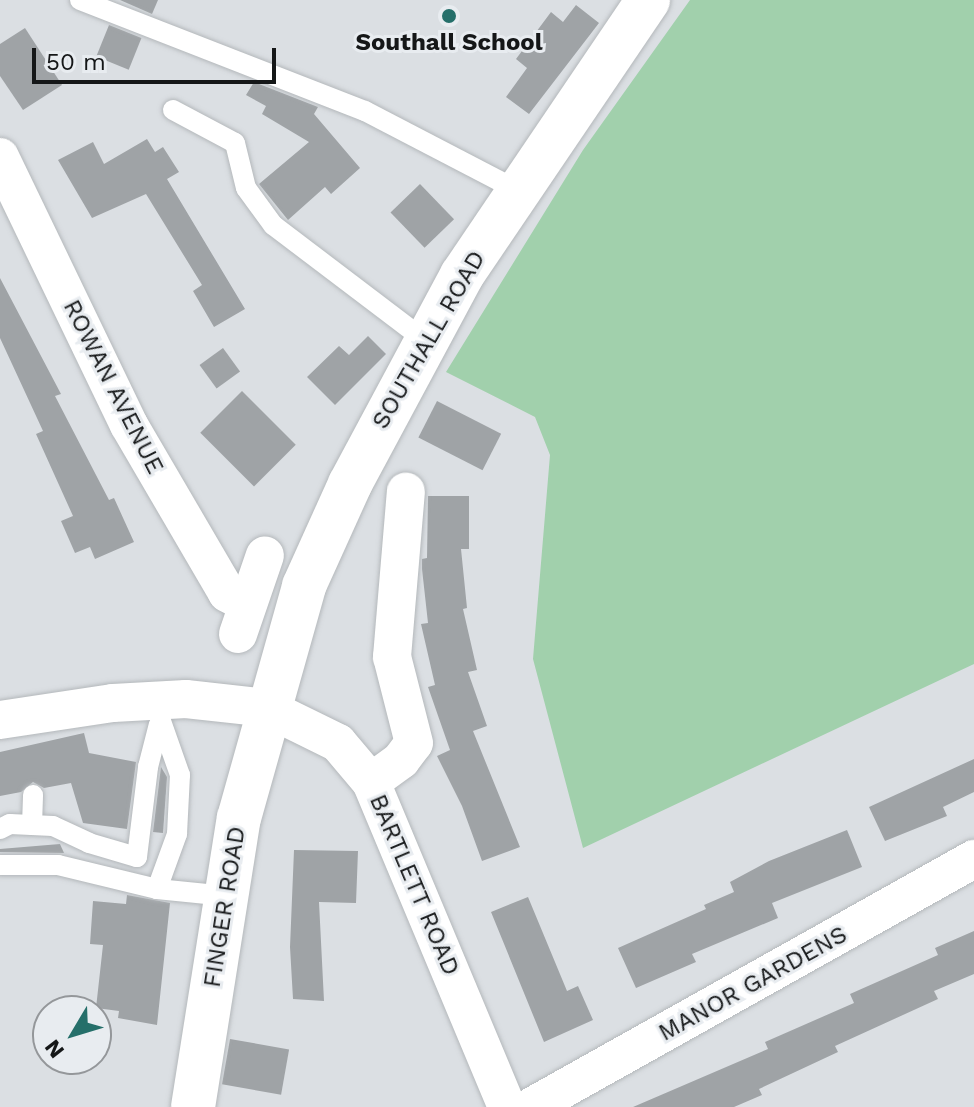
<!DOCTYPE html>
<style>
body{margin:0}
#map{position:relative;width:974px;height:1107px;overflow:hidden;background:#dbdfe3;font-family:"Work Sans",sans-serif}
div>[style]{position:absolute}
.green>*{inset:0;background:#a1d0ac}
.building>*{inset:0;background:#9fa3a6;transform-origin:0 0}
.roads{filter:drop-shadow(0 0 2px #b4b8bb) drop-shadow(0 0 2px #b4b8bb)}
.lane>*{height:20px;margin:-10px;padding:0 10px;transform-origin:10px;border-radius:10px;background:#fff}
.street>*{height:38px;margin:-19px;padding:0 19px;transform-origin:19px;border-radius:19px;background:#fff}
.secondary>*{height:44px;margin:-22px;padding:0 22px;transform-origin:22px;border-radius:22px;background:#fff}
.dots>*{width:22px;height:22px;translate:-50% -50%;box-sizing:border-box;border:4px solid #e8ecf0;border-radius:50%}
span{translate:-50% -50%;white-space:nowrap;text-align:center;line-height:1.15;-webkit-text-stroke:6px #e8ecf0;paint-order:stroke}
.poi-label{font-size:24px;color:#151718;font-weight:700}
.street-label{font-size:24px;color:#151718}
.north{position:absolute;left:32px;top:995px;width:80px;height:80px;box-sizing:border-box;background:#e8ecf0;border:2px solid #94979a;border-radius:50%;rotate:232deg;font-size:22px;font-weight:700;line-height:32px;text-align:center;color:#151718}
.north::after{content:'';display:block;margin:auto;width:28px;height:36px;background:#256f6a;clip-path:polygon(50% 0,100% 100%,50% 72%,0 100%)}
.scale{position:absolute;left:32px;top:48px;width:244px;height:36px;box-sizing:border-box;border:4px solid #151718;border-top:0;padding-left:10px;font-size:24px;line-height:28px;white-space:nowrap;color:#151718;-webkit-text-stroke:6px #e8ecf0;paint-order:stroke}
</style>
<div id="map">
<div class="green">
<i style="clip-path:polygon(690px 0,974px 0,974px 664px,583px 848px,533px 659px,550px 455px,535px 417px,446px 372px,583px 150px)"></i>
</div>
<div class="building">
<i style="clip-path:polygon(120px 0,158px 0,152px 14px)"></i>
<i style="clip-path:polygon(576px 5px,599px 23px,529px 114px,506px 97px,527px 68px,516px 59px,551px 12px,563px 22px)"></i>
<i style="left:109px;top:25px;width:35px;height:34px;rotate:22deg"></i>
<i style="clip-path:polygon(25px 28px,62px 85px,23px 110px,0 76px,0 44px)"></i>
<i style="clip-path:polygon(254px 82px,318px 107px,314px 114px,360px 168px,331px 194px,325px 187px,288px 220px,259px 184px,309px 142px,262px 114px,266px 106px,246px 95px)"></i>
<i style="clip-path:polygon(147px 139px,155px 152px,163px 147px,179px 172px,167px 179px,245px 309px,214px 327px,193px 291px,202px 285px,146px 194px,92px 218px,58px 160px,93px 142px,104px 164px)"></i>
<i style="left:420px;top:184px;width:49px;height:41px;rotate:46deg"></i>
<i style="clip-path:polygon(0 278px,61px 394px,55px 396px,109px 500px,114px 498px,134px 542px,95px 559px,90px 547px,75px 553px,61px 521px,73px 516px,36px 434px,43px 431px,0 338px)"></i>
<i style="clip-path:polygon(368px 336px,386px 354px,335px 405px,307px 377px,339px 346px,349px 355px)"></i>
<i style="left:223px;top:348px;width:29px;height:29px;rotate:54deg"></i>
<i style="left:242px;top:391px;width:76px;height:59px;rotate:45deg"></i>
<i style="left:437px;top:401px;width:72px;height:41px;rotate:27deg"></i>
<i style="clip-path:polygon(428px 496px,469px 496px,469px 549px,461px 549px,467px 608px,463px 609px,477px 670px,468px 672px,487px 726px,473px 731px,520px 847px,482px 861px,462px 806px,437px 756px,450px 750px,428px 687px,435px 685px,421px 624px,428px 623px,422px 569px,422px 559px,427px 558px)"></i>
<i style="clip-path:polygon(84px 733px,89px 753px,136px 762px,127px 829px,83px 823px,71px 783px,44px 788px,33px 782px,21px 792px,0 796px,0 752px)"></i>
<i style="clip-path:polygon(974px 759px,974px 792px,943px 807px,947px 816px,885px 841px,869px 807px)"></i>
<i style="clip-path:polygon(161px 767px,167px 777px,163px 833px,153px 832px)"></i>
<i style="clip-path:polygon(847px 830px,862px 867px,772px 903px,778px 918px,692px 954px,696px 962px,636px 988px,618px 948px,706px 909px,704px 905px,734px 892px,730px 882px,769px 861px)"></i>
<i style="clip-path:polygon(60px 844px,64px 853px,0 852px,0 849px)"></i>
<i style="clip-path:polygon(294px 850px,358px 851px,356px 903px,319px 902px,324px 1001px,293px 999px,290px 947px)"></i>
<i style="clip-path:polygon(127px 895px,170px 903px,157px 1025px,118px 1018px,119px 1011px,96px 1008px,103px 945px,90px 944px,93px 901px,126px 904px)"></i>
<i style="clip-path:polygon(528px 897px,567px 991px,578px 986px,593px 1020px,544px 1042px,491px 912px)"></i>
<i style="clip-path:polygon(974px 931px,974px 974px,934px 991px,938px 999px,835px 1046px,838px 1052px,759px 1089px,762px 1095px,734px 1107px,633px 1107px,768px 1049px,765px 1042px,854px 1003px,850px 994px,938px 955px,935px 948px)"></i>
<i style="left:230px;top:1039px;width:60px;height:46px;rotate:10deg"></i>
</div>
<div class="roads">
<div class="lane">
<i style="left:80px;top:0;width:306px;rotate:21.3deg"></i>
<i style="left:365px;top:111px;width:174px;rotate:27.5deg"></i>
<i style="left:173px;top:110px;width:70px;rotate:28deg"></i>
<i style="left:235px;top:143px;width:46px;rotate:76.3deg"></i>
<i style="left:246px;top:188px;width:46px;rotate:53.9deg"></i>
<i style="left:273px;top:225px;width:192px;rotate:37.2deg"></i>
<i style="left:32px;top:825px;width:30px;rotate:-88deg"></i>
<i style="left:0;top:829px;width:11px;rotate:-27deg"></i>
<i style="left:10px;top:824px;width:43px;rotate:2.7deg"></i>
<i style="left:53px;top:826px;width:40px;rotate:25deg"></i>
<i style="left:89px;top:843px;width:50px;rotate:16.3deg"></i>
<i style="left:137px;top:857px;width:91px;rotate:-83deg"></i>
<i style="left:148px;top:767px;width:44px;rotate:-75.7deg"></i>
<i style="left:0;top:865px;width:58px"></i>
<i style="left:58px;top:865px;width:102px;rotate:13.6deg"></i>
<i style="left:157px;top:889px;width:70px;rotate:5.7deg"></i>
<i style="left:157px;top:889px;width:59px;rotate:-70deg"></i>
<i style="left:177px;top:834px;width:59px;rotate:-87.1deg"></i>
<i style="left:180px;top:775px;width:57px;rotate:-109.4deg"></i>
</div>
<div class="street">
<i style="left:0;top:157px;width:297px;rotate:64.3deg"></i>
<i style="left:129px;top:425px;width:194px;rotate:59.7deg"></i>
<i style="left:227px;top:593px;width:22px;rotate:27deg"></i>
<i style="left:238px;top:634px;width:83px;rotate:-71.1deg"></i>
<i style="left:0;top:720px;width:114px;rotate:-8.6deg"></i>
<i style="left:113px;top:703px;width:73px;rotate:-3.1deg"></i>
<i style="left:186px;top:699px;width:81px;rotate:6.3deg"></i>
<i style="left:267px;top:708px;width:79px;rotate:26.2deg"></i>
<i style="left:338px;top:743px;width:51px;rotate:49.8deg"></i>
<i style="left:371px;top:782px;width:352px;rotate:67.3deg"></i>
<i style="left:371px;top:782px;width:37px;rotate:-36deg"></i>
<i style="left:401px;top:760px;width:21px;rotate:-53deg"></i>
<i style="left:414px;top:743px;width:89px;rotate:-104.3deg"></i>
<i style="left:392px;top:657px;width:166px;rotate:-85.2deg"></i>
<i style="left:531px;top:1107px;width:508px;rotate:-29.24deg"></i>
</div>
<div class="secondary">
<i style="left:193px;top:1107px;width:293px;rotate:-81deg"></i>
<i style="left:239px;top:818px;width:241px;rotate:-74.3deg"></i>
<i style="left:304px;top:586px;width:112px;rotate:-65.7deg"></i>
<i style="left:350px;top:484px;width:237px;rotate:-61.8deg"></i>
<i style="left:462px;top:275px;width:332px;rotate:-55.9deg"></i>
</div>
</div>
<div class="dots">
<i style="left:449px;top:16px;background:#256f6a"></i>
</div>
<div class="poi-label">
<span style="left:449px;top:43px">Southall School</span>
</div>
<div class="street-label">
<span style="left:429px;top:340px;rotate:-60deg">SOUTHALL ROAD</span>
<span style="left:113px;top:387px;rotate:63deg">ROWAN AVENUE</span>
<span style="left:414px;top:885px;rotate:67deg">BARTLETT ROAD</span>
<span style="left:225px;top:907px;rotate:-81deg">FINGER ROAD</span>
<span style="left:753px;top:984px;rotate:-29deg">MANOR GARDENS</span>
</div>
<div class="north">N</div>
<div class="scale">50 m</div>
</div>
